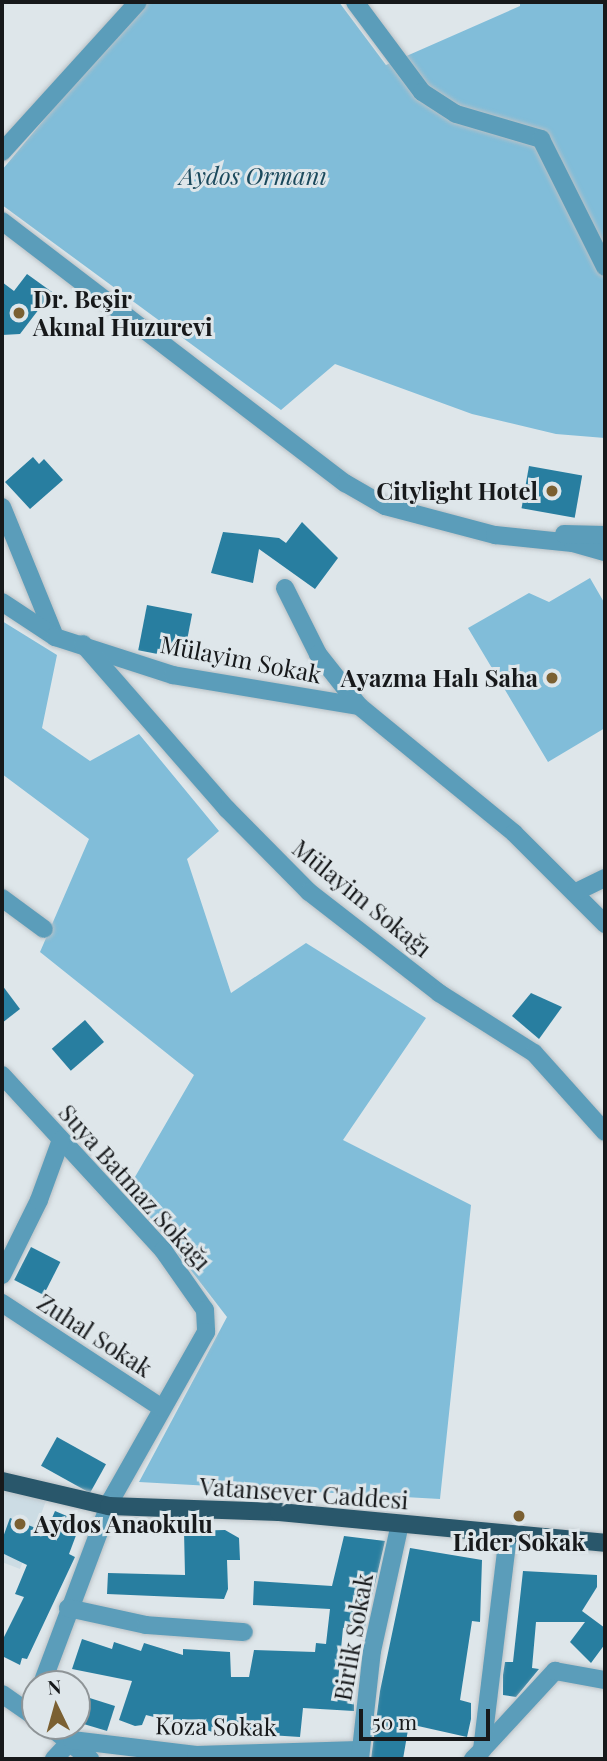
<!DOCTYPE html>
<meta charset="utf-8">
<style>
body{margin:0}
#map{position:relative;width:607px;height:1761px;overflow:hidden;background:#dee6ea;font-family:"Playfair Display",serif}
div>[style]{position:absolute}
.built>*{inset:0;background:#ccdce4}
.green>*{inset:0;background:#81bdd9}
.building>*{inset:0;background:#287ea0;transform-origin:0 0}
.roads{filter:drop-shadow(0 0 2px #bac1c5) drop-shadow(0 0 2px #bac1c5)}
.minor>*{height:18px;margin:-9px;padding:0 9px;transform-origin:9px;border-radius:9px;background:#5b9dba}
.major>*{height:18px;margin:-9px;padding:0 9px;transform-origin:9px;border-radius:9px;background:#29576b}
.dots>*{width:19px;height:19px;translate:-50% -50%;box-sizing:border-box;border:4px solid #dee6ea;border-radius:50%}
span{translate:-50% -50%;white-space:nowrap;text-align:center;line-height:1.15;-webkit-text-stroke:6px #dee6ea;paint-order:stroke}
.park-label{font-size:24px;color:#1b495c;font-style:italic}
.poi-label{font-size:24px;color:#17191b;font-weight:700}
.left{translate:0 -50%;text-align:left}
.right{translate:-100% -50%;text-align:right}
.street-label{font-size:24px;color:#17191b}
.frame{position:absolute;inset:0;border:4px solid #17191b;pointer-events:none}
.north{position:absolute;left:21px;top:1670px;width:70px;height:70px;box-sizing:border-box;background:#dee6ea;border:2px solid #8e9497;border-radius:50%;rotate:355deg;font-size:19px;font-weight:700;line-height:28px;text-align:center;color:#17191b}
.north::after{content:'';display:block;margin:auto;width:24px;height:32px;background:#7b6032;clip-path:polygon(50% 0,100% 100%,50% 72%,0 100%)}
.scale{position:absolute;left:359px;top:1709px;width:131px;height:32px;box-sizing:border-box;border:4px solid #17191b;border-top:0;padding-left:9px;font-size:21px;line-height:24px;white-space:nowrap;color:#17191b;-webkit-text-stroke:5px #dee6ea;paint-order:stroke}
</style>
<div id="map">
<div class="built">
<i style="clip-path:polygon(2px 1490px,46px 1501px,20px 1569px,2px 1562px)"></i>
</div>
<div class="green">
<i style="clip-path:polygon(142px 2px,339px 2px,386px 65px,520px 6px,520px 2px,605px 2px,605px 438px,556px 434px,472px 414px,335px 364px,281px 410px,2px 205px,2px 170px)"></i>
<i style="clip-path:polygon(590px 578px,605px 604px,605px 728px,548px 762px,468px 628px,529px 593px,549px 602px)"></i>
<i style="clip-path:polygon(2px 621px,57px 655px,42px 728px,90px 761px,139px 734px,219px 831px,187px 859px,231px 993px,306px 943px,426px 1018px,343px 1140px,471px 1205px,440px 1499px,139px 1482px,227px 1317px,128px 1189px,194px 1075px,40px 952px,89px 839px,2px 774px)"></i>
</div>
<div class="building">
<i style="clip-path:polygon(27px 274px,52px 292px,20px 334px,2px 335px,2px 282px,14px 291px)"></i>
<i style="clip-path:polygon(33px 457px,39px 464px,44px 459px,63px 480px,30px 509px,5px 482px)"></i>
<i style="left:529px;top:466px;width:54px;height:43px;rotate:10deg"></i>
<i style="clip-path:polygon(302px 522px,338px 558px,315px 589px,259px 549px,253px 583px,211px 573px,223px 532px,279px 538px,286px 543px)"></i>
<i style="left:147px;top:605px;width:46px;height:46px;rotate:11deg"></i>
<i style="clip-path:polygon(2px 985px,20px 1009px,2px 1023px)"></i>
<i style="clip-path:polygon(531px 993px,562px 1007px,539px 1039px,512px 1016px)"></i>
<i style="left:85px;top:1020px;width:29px;height:44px;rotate:49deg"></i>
<i style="left:31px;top:1247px;width:33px;height:37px;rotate:27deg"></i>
<i style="left:57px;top:1437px;width:56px;height:33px;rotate:29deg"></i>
<i style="clip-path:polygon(55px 1511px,81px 1522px,69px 1554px,75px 1557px,27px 1659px,22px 1658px,20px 1665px,2px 1656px,2px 1641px,24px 1597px,15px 1594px,27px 1565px,2px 1553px,2px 1540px,10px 1518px,46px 1532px)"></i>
<i style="clip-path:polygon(225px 1530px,239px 1538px,240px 1560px,227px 1560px,228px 1589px,224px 1599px,107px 1594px,108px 1573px,185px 1575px,184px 1531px)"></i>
<i style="clip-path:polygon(344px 1536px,385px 1541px,364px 1631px,343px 1628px,338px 1681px,354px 1682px,354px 1711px,303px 1708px,300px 1737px,253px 1734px,219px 1726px,217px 1733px,146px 1715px,142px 1725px,135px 1726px,119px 1720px,132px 1681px,72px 1669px,82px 1639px,112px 1649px,114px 1642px,141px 1651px,144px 1643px,183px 1655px,183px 1649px,230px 1652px,231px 1677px,249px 1677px,254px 1650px,315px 1652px,316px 1643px,326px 1644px,330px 1609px,253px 1605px,254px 1581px,332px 1586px)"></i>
<i style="clip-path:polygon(410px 1548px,482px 1560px,480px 1622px,472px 1621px,460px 1700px,471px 1703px,471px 1719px,467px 1737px,409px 1724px,403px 1759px,371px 1759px,380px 1691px)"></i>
<i style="clip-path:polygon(523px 1571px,597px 1575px,597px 1587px,582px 1611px,605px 1628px,605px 1644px,591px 1663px,570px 1642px,585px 1622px,536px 1622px,532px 1668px,539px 1669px,516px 1697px,503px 1695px,503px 1675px,505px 1662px,513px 1662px)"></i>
<i style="clip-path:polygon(77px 1694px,115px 1706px,107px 1731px,77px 1722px)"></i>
</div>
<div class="roads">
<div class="minor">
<i style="left:355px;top:2px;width:112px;rotate:53.3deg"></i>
<i style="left:422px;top:92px;width:40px;rotate:32.9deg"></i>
<i style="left:456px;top:114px;width:89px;rotate:16.4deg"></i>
<i style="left:541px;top:139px;width:143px;rotate:63.4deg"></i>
<i style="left:2px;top:152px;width:202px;rotate:-47.8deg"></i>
<i style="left:2px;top:221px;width:432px;rotate:37.4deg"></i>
<i style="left:345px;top:483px;width:46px;rotate:29.9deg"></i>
<i style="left:385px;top:506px;width:114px;rotate:14.8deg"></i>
<i style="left:495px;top:535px;width:78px;rotate:5.9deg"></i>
<i style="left:573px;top:543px;width:33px;rotate:16deg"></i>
<i style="left:2px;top:507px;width:140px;rotate:67.8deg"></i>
<i style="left:564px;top:534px;width:41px;rotate:1.4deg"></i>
<i style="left:285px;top:588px;width:74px;rotate:63.4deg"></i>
<i style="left:318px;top:654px;width:66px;rotate:51.7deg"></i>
<i style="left:359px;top:706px;width:200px;rotate:39.3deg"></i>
<i style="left:514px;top:833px;width:129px;rotate:45deg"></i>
<i style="left:2px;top:602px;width:64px;rotate:33.4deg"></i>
<i style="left:55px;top:637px;width:124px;rotate:17.9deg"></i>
<i style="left:173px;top:675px;width:189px;rotate:9.5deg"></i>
<i style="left:83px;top:644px;width:219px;rotate:48.9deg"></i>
<i style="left:227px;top:809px;width:117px;rotate:45.3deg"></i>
<i style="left:309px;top:892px;width:165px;rotate:37.8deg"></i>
<i style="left:439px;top:993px;width:112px;rotate:32.3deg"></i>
<i style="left:534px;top:1053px;width:106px;rotate:48.1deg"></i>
<i style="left:576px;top:892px;width:32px;rotate:-26deg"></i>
<i style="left:2px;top:898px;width:52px;rotate:36.4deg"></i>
<i style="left:2px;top:1075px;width:238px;rotate:47.4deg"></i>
<i style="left:163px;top:1250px;width:73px;rotate:55deg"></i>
<i style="left:205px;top:1310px;width:22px;rotate:87deg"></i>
<i style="left:206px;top:1332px;width:193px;rotate:119.5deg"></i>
<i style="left:111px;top:1500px;width:197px;rotate:110.6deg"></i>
<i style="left:2px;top:1275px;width:84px;rotate:-63.7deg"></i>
<i style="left:39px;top:1200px;width:64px;rotate:-69.9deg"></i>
<i style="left:2px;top:1303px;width:191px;rotate:33.3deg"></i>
<i style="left:68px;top:1608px;width:80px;rotate:12.3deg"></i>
<i style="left:146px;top:1625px;width:98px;rotate:4.1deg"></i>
<i style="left:2px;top:1694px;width:40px;rotate:34.9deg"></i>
<i style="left:49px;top:1726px;width:53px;rotate:38.8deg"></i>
<i style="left:482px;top:1750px;width:108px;rotate:-47.3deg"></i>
<i style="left:555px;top:1671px;width:51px;rotate:10.2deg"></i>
<i style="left:54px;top:1759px;width:26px;rotate:-47deg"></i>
<i style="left:72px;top:1740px;width:125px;rotate:6.9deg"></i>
<i style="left:196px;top:1755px;width:163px;rotate:-1.8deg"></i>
<i style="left:360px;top:1759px;width:109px;rotate:-83.7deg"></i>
<i style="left:372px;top:1651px;width:130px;rotate:-77.6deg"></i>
<i style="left:473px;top:1759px;width:13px;rotate:-45deg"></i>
<i style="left:482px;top:1750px;width:217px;rotate:-83.1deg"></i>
</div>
<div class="major">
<i style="left:2px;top:1481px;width:110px;rotate:13.2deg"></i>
<i style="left:109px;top:1506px;width:170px;rotate:2deg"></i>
<i style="left:279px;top:1512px;width:327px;rotate:5.4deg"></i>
</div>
</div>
<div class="dots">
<i style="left:19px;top:313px;background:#7b6032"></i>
<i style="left:552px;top:491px;background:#7b6032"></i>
<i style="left:552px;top:678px;background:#7b6032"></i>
<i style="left:519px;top:1516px;background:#7b6032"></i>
<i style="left:20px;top:1524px;background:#7b6032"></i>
</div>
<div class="park-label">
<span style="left:253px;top:176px">Aydos Ormanı</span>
</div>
<div class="poi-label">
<span class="left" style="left:33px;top:313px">Dr. Beşir<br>Akınal Huzurevi</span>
<span class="right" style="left:538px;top:491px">Citylight Hotel</span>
<span class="right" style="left:538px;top:678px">Ayazma Halı Saha</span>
<span class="left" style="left:34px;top:1524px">Aydos Anaokulu</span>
<span style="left:519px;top:1542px">Lider Sokak</span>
</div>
<div class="street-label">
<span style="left:241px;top:659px;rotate:11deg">Mülayim Sokak</span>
<span style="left:362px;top:898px;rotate:39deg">Mülayim Sokağı</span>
<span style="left:135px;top:1187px;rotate:48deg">Suya Batmaz Sokağı</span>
<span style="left:95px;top:1335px;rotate:33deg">Zuhal Sokak</span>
<span style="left:304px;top:1493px;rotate:4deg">Vatansever Caddesi</span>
<span style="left:353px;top:1637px;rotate:-80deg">Birlik Sokak</span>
<span style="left:216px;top:1726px;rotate:1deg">Koza Sokak</span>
</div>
<div class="frame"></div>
<div class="north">N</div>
<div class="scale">50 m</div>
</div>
